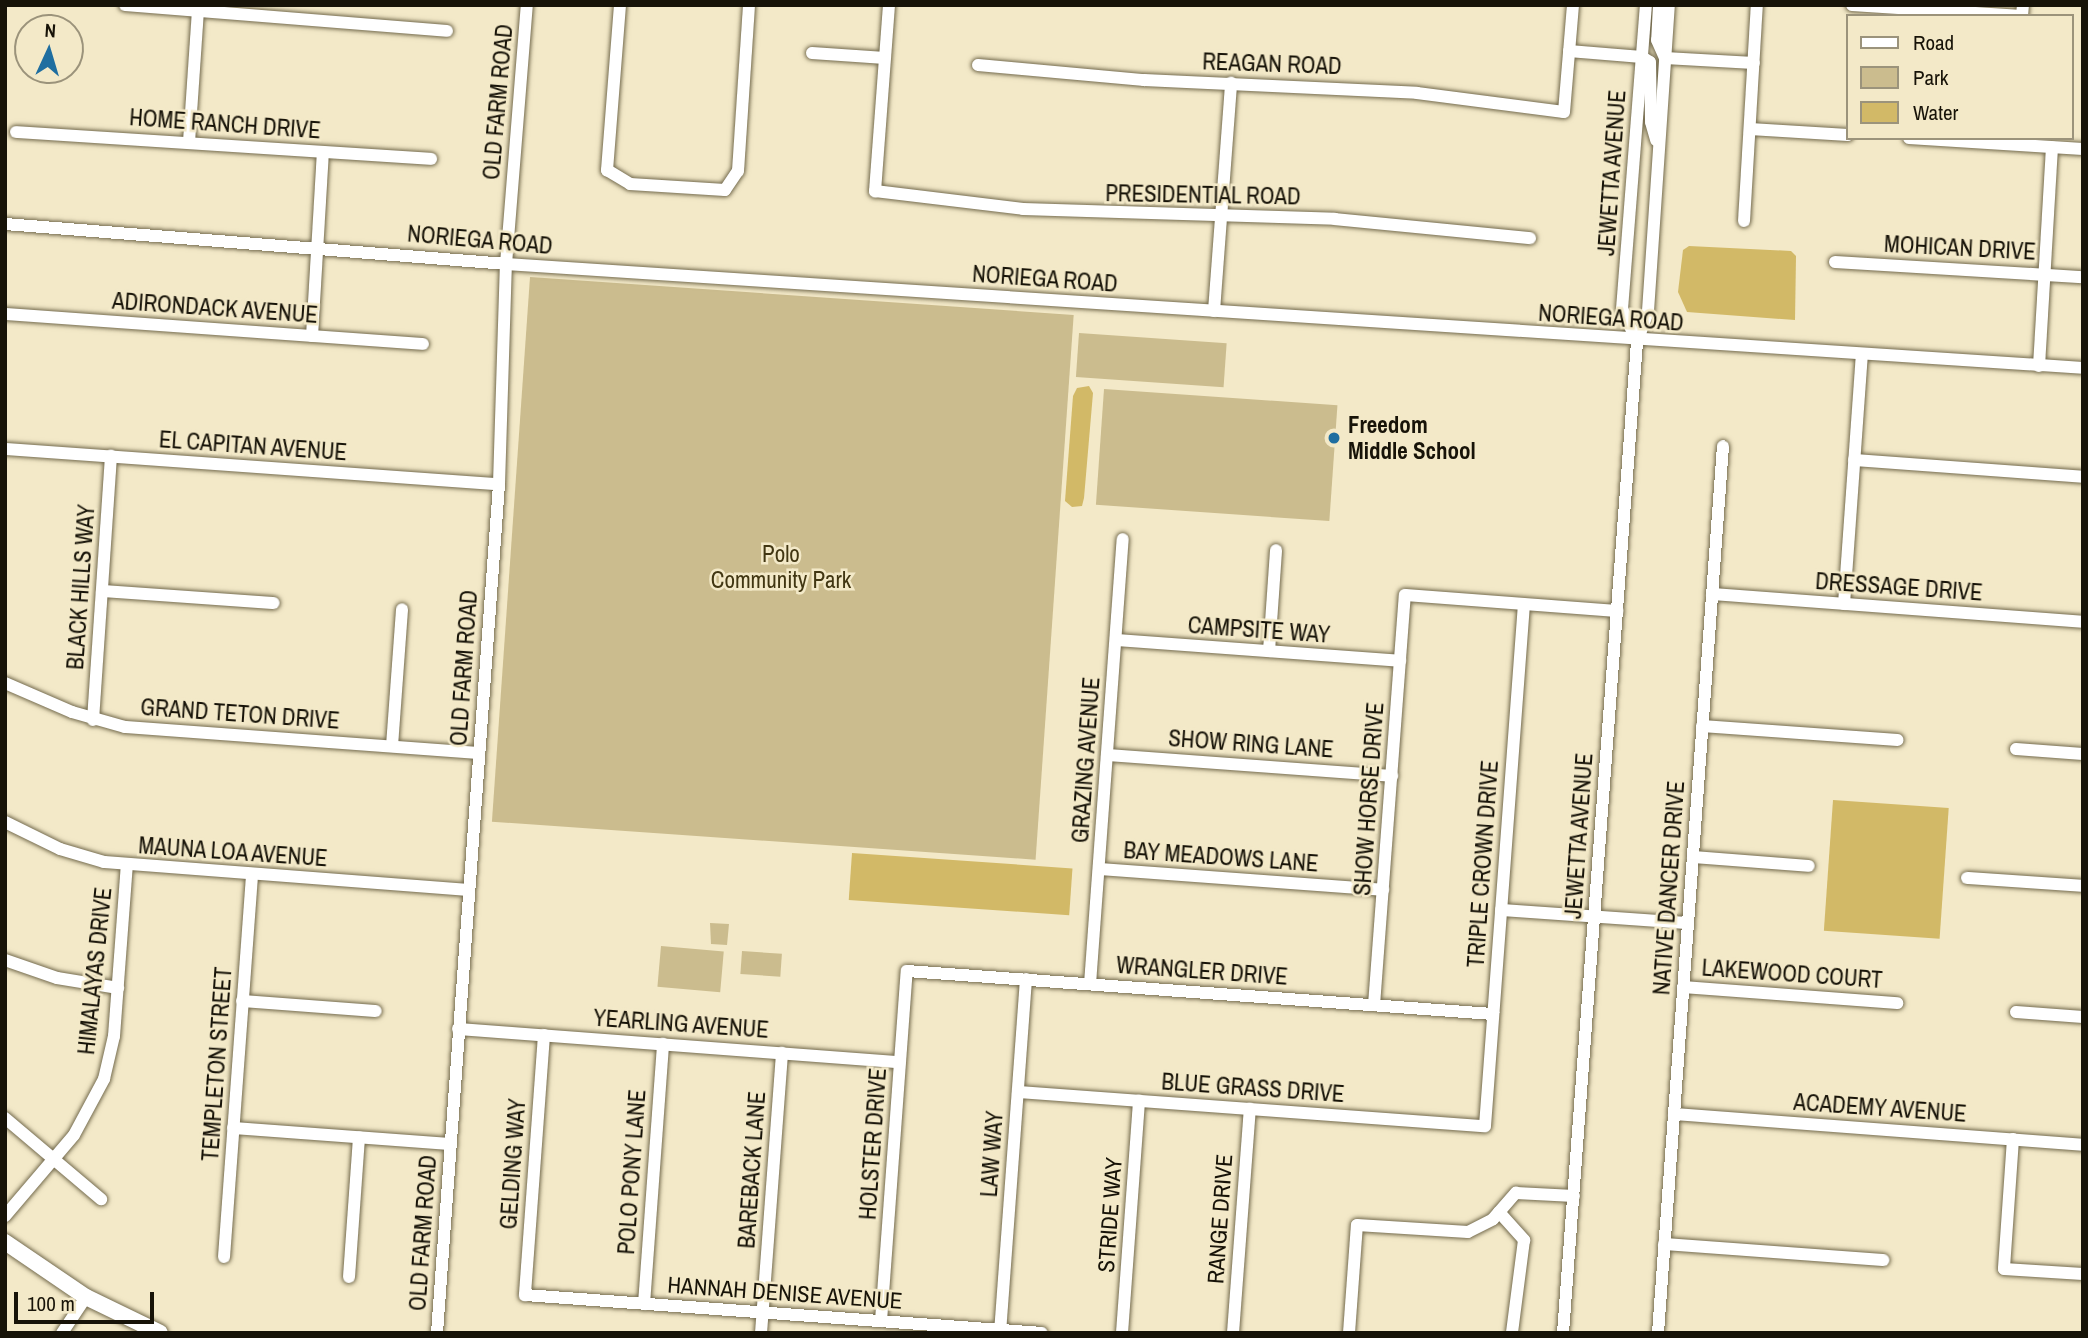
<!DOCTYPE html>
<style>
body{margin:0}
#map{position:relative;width:2088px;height:1338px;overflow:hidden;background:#f3e9c8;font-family:"Archivo Narrow",sans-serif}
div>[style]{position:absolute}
.green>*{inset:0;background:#cbbc8e;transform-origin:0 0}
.water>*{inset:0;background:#d2b967;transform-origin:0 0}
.roads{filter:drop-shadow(0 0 2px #746b4e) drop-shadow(0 0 2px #746b4e)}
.minor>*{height:12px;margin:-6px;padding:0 6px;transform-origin:6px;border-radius:6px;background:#fff}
.major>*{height:16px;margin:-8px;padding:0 8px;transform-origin:8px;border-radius:8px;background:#fff}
.dots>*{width:19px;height:19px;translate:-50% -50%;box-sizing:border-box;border:4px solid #f3e9c8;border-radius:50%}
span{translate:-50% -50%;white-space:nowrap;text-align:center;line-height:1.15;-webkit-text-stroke:5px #f3e9c8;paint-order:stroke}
.street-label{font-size:23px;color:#171308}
.poi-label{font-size:23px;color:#171308;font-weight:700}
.left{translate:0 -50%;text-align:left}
.park-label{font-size:23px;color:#413612}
.frame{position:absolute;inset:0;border:7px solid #171308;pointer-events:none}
.legend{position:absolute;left:1846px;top:14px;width:228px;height:126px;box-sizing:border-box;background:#f3e9c8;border:2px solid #9b937b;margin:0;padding:9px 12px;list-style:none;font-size:21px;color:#171308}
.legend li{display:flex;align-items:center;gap:14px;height:35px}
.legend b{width:35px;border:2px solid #9b937b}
.north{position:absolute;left:14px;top:14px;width:70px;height:70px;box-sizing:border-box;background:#f3e9c8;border:2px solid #9b937b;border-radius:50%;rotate:4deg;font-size:19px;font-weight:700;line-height:28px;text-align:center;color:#171308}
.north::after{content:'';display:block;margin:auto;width:24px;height:32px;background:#1f6ea0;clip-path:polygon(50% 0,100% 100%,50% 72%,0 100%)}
.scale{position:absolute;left:14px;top:1292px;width:140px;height:32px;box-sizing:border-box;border:4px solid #171308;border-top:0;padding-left:9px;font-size:21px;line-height:24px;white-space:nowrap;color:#171308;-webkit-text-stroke:5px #f3e9c8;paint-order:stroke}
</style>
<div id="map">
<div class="green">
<i style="left:530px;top:277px;width:545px;height:546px;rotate:4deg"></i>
<i style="left:1079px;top:333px;width:148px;height:44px;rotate:4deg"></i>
<i style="left:1104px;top:389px;width:234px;height:116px;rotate:4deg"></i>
<i style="clip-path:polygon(710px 923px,729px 924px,727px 945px,711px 944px)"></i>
<i style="left:661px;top:946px;width:63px;height:41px;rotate:5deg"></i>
<i style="left:742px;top:951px;width:40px;height:23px;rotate:4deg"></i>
</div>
<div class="water">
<i style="clip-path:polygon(1689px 246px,1791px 251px,1796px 256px,1795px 320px,1687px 312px,1678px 292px,1683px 250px)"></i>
<i style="clip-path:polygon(1089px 386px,1093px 393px,1084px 498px,1082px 506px,1072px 507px,1065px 501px,1073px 396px,1077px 388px)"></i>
<i style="left:1833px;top:800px;width:116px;height:131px;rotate:4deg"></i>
<i style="left:852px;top:853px;width:221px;height:47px;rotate:4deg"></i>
</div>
<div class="roads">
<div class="minor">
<i style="left:125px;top:5px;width:323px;rotate:4.6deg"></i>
<i style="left:620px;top:5px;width:166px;rotate:94.5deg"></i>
<i style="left:607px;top:170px;width:27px;rotate:31deg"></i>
<i style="left:630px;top:184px;width:95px;rotate:3.6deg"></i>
<i style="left:725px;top:190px;width:23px;rotate:-56deg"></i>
<i style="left:738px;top:171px;width:166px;rotate:-86.2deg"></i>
<i style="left:889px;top:5px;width:187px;rotate:94.3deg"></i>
<i style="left:875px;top:191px;width:149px;rotate:6.9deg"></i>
<i style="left:1023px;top:209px;width:312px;rotate:1.8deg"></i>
<i style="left:1335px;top:219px;width:196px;rotate:5.6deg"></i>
<i style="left:1659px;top:5px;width:35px;rotate:93deg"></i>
<i style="left:1657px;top:40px;width:20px;rotate:66deg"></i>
<i style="left:1665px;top:58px;width:89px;rotate:3.2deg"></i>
<i style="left:1852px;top:5px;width:170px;rotate:3.7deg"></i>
<i style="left:2022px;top:16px;width:11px;rotate:-85deg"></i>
<i style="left:1569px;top:51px;width:73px;rotate:4.7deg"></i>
<i style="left:1642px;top:57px;width:9px;rotate:32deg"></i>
<i style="left:1650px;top:62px;width:60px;rotate:89deg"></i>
<i style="left:1651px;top:122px;width:19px;rotate:74deg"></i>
<i style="left:812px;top:53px;width:73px;rotate:3.9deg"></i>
<i style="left:978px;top:65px;width:167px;rotate:5.2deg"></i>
<i style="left:1144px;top:80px;width:273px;rotate:2.7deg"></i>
<i style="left:1417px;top:93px;width:148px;rotate:7.4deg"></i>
<i style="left:1564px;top:112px;width:107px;rotate:-85.2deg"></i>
<i style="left:1750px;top:129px;width:98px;rotate:3.5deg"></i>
<i style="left:16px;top:132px;width:416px;rotate:3.7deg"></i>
<i style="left:1909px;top:138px;width:174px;rotate:3.6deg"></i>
<i style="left:189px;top:142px;width:132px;rotate:-86.1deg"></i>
<i style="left:1744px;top:221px;width:216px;rotate:-86.6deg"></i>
<i style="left:5px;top:224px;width:503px;rotate:4.56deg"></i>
<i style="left:506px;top:264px;width:1580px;rotate:3.77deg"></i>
<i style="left:1835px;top:262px;width:248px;rotate:3.5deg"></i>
<i style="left:1214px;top:311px;width:229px;rotate:-85.7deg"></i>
<i style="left:5px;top:314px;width:419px;rotate:4.1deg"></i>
<i style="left:312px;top:336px;width:184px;rotate:-86.6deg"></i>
<i style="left:1637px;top:342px;width:36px;rotate:-114deg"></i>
<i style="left:1622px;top:309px;width:305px;rotate:-85.5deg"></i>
<i style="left:2039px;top:366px;width:219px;rotate:-86.6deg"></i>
<i style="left:5px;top:449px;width:495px;rotate:4.1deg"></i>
<i style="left:1854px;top:460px;width:230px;rotate:4.2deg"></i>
<i style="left:102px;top:591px;width:172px;rotate:4deg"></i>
<i style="left:1712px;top:594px;width:372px;rotate:4.3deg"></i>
<i style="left:1844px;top:604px;width:250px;rotate:-85.9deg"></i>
<i style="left:1116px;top:640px;width:285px;rotate:4.2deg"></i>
<i style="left:1269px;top:651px;width:101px;rotate:-86deg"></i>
<i style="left:5px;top:683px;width:73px;rotate:23.4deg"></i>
<i style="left:72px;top:712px;width:55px;rotate:15.8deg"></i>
<i style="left:125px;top:727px;width:355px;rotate:4.2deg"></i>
<i style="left:93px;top:720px;width:265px;rotate:-86.1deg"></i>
<i style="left:1702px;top:726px;width:196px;rotate:4.1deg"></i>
<i style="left:392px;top:746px;width:137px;rotate:-85.8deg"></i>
<i style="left:2016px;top:749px;width:67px;rotate:4.3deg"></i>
<i style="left:1107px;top:755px;width:286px;rotate:4.2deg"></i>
<i style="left:5px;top:822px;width:61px;rotate:26.1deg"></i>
<i style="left:60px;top:849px;width:46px;rotate:16.5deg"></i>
<i style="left:104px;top:862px;width:363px;rotate:4.4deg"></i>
<i style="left:1693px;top:857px;width:116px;rotate:4.4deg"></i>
<i style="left:1099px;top:869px;width:285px;rotate:4.2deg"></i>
<i style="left:1967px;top:878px;width:116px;rotate:3.9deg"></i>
<i style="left:1501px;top:910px;width:187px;rotate:4deg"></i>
<i style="left:5px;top:960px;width:55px;rotate:19.1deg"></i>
<i style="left:57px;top:978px;width:62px;rotate:9.3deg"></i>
<i style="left:1090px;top:984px;width:446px;rotate:-85.8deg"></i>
<i style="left:1683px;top:987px;width:215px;rotate:4.3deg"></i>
<i style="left:242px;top:1001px;width:134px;rotate:4.3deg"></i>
<i style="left:1374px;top:1005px;width:411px;rotate:-85.7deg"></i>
<i style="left:1405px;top:595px;width:213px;rotate:4.3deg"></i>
<i style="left:2016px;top:1012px;width:67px;rotate:4.3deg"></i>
<i style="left:458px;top:1029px;width:443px;rotate:4.3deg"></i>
<i style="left:544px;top:1035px;width:261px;rotate:94.2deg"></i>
<i style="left:525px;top:1295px;width:518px;rotate:4.2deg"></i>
<i style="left:1018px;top:1092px;width:468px;rotate:4.2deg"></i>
<i style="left:1485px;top:1126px;width:523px;rotate:-85.73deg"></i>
<i style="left:1674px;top:1114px;width:410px;rotate:4.3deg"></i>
<i style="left:5px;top:1118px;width:126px;rotate:40.2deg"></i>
<i style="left:233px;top:1128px;width:218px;rotate:4.2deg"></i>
<i style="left:2013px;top:1139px;width:130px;rotate:94deg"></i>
<i style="left:2004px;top:1269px;width:79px;rotate:3.6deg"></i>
<i style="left:1499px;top:1212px;width:38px;rotate:48deg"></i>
<i style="left:1524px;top:1240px;width:94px;rotate:97.4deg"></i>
<i style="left:5px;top:1216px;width:106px;rotate:-49.6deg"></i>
<i style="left:74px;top:1135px;width:64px;rotate:-61.8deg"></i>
<i style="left:104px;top:1079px;width:44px;rotate:-76.9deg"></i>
<i style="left:114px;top:1036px;width:171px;rotate:-85.7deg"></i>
<i style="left:1664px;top:1244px;width:220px;rotate:4.2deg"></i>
<i style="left:224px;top:1257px;width:384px;rotate:-85.8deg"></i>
<i style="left:349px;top:1277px;width:140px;rotate:-85.9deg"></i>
<i style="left:644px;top:1304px;width:261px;rotate:-85.8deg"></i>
<i style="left:881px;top:1321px;width:351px;rotate:-85.8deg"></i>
<i style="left:907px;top:971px;width:588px;rotate:4.2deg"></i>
<i style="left:62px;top:1333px;width:43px;rotate:-56.3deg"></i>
<i style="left:437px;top:1333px;width:851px;rotate:-85.82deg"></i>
<i style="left:499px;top:484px;width:220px;rotate:-88.2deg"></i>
<i style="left:506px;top:264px;width:260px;rotate:-85.4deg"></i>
<i style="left:761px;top:1333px;width:281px;rotate:-85.7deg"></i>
<i style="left:1000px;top:1333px;width:355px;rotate:-85.8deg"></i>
<i style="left:1122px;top:1333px;width:233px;rotate:-85.8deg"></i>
<i style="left:1233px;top:1333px;width:225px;rotate:-85.7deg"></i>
<i style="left:1349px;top:1333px;width:108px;rotate:-85.8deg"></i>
<i style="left:1357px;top:1225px;width:111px;rotate:3.6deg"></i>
<i style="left:1468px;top:1232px;width:28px;rotate:-27deg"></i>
<i style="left:1493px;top:1219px;width:35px;rotate:-49deg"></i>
<i style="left:1516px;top:1193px;width:58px;rotate:3deg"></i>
<i style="left:1563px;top:1333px;width:994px;rotate:-85.73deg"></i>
<i style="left:1637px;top:342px;width:33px;rotate:-70deg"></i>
<i style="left:1648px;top:311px;width:307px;rotate:-86.1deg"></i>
<i style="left:1658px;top:1333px;width:889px;rotate:-85.81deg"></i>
</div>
<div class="major">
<i style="left:5px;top:1242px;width:98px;rotate:34.2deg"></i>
<i style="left:86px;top:1297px;width:82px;rotate:25.9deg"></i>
</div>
</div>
<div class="dots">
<i style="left:1334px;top:438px;background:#1f6ea0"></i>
</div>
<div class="street-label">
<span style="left:1272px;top:64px;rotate:2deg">REAGAN ROAD</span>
<span style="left:498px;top:102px;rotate:-85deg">OLD FARM ROAD</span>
<span style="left:225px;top:124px;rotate:4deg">HOME RANCH DRIVE</span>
<span style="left:1612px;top:173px;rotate:-86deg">JEWETTA AVENUE</span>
<span style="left:1203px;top:195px;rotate:1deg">PRESIDENTIAL ROAD</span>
<span style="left:480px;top:240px;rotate:5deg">NORIEGA ROAD</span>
<span style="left:1960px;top:248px;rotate:3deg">MOHICAN DRIVE</span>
<span style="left:1045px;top:279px;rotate:4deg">NORIEGA ROAD</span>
<span style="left:215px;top:308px;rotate:4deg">ADIRONDACK AVENUE</span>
<span style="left:1611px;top:318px;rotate:4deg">NORIEGA ROAD</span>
<span style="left:253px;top:446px;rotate:4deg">EL CAPITAN AVENUE</span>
<span style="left:81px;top:587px;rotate:-86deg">BLACK HILLS WAY</span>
<span style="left:1899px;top:587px;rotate:4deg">DRESSAGE DRIVE</span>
<span style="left:1259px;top:630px;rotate:4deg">CAMPSITE WAY</span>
<span style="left:464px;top:668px;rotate:-86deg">OLD FARM ROAD</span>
<span style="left:240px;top:714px;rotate:4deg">GRAND TETON DRIVE</span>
<span style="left:1251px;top:744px;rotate:4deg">SHOW RING LANE</span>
<span style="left:1086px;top:760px;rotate:-86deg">GRAZING AVENUE</span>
<span style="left:1369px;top:799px;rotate:-86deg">SHOW HORSE DRIVE</span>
<span style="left:1579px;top:836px;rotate:-86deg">JEWETTA AVENUE</span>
<span style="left:233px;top:852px;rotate:4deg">MAUNA LOA AVENUE</span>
<span style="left:1221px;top:857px;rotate:4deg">BAY MEADOWS LANE</span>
<span style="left:1483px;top:864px;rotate:-86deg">TRIPLE CROWN DRIVE</span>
<span style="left:1669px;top:888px;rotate:-86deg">NATIVE DANCER DRIVE</span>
<span style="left:95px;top:971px;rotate:-84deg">HIMALAYAS DRIVE</span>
<span style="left:1202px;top:971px;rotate:4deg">WRANGLER DRIVE</span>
<span style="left:1792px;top:974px;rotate:4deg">LAKEWOOD COURT</span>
<span style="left:681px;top:1024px;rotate:4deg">YEARLING AVENUE</span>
<span style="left:217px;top:1064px;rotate:-86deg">TEMPLETON STREET</span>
<span style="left:1253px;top:1088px;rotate:4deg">BLUE GRASS DRIVE</span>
<span style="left:1880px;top:1108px;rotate:4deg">ACADEMY AVENUE</span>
<span style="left:873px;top:1144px;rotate:-86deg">HOLSTER DRIVE</span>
<span style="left:992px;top:1154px;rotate:-86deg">LAW WAY</span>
<span style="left:513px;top:1164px;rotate:-86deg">GELDING WAY</span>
<span style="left:752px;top:1170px;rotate:-86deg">BAREBACK LANE</span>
<span style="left:632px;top:1172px;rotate:-86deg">POLO PONY LANE</span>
<span style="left:1110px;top:1215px;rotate:-86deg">STRIDE WAY</span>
<span style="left:1220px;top:1219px;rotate:-86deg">RANGE DRIVE</span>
<span style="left:423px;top:1233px;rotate:-86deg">OLD FARM ROAD</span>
<span style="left:785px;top:1293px;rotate:4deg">HANNAH DENISE AVENUE</span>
</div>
<div class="poi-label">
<span class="left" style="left:1348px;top:438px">Freedom<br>Middle School</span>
</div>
<div class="park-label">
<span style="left:781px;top:567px">Polo<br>Community Park</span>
</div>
<div class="frame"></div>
<ul class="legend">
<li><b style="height:9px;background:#fff"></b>Road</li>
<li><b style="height:19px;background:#cbbc8e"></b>Park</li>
<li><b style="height:19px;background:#d2b967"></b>Water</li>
</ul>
<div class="north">N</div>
<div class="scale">100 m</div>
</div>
